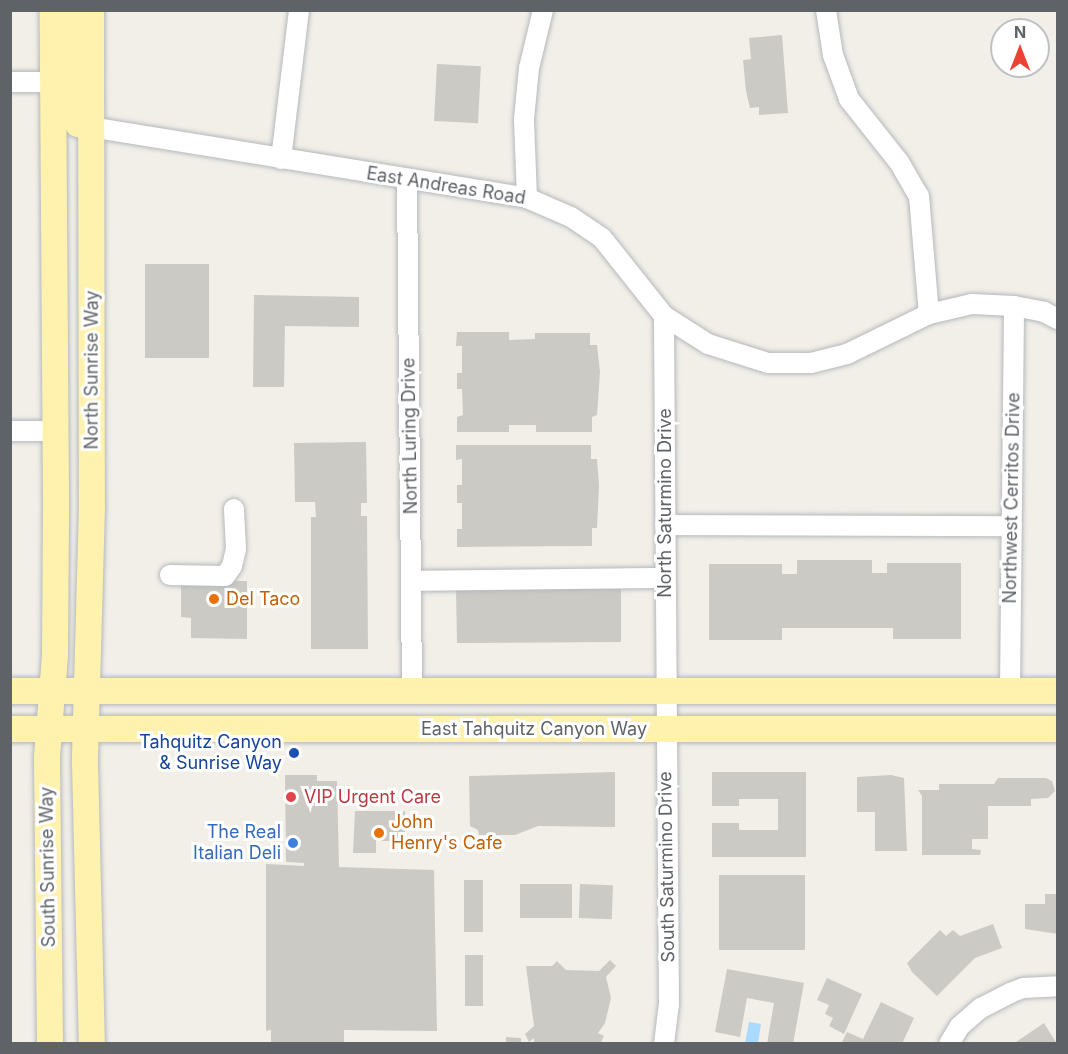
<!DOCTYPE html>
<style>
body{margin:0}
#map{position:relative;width:1068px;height:1054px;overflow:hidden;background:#f1efe8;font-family:Inter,sans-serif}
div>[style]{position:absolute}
.water>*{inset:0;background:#aadaff}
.building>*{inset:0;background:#cccac5;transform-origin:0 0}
.roads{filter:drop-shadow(0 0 2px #b5b8bc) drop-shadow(0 0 2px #b5b8bc)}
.minor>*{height:20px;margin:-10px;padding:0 10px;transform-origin:10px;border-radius:10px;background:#fff}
.major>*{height:26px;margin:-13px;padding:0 13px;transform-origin:13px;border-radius:13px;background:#fff2af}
.dots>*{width:16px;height:16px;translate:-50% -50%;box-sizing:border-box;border:3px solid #fff;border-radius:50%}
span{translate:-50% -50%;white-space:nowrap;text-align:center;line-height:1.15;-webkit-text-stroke:6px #fff;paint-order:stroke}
.street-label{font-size:18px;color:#5f6368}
.food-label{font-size:18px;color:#c56008}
.left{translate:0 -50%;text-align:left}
.transit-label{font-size:18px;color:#164399}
.right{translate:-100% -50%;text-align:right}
.health-label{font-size:18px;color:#be3a42}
.shop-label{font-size:18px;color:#366cbe}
.frame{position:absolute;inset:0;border:12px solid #5f6368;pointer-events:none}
.north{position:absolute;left:990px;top:18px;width:60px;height:60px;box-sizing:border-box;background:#fff;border:2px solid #bfc1c3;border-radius:50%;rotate:0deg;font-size:16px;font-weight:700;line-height:24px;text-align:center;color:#5f6368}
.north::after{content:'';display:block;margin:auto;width:21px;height:27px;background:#ea4335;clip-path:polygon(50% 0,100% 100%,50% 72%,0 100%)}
</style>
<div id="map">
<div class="water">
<i style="clip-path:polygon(749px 1022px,761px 1024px,758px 1043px,745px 1043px)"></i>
</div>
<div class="building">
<i style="clip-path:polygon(782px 35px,788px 113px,759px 115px,759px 107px,750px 108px,746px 91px,743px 60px,751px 59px,749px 38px)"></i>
<i style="left:437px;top:64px;width:44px;height:57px;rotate:3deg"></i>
<i style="left:145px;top:264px;width:64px;height:94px"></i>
<i style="clip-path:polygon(254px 295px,359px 297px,359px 327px,285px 326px,284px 387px,253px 387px)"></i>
<i style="clip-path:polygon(457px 332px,509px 332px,509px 340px,535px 339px,535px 333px,590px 333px,590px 345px,597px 345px,600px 372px,597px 415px,592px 417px,592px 432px,536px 432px,536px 425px,509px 425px,509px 432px,457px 432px,457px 417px,463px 415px,462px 389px,457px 389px,457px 373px,462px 373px,462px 346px,456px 346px)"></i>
<i style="clip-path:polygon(366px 442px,367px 503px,361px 503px,361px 516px,367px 516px,368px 649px,311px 649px,311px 517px,316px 517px,315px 502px,295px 502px,294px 443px)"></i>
<i style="clip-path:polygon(456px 445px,591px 445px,591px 459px,597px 459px,599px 485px,597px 528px,592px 528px,592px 546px,457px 547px,457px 529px,462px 529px,462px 503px,457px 503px,457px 485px,462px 485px,462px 459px,456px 460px)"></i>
<i style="clip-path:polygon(797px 560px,872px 560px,872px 573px,887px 573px,887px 563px,961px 563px,961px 639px,893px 639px,893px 628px,782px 628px,782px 640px,709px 640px,709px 564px,782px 564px,782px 574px,797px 574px)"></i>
<i style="clip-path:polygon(181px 581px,247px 581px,247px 639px,191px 638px,191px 618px,181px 617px)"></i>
<i style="clip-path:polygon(566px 587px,621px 589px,621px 642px,457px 643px,456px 589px)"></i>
<i style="clip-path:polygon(615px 772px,615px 827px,538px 826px,515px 835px,479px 835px,478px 830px,470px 826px,469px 776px)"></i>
<i style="clip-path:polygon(712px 772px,806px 772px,806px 857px,712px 857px,712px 823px,739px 823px,739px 830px,778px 830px,778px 799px,739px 799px,739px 806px,712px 806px)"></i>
<i style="clip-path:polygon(285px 775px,317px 775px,317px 781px,337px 781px,339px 867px,434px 870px,437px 1031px,344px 1030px,344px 1044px,271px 1044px,271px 1030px,266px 1031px,266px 864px,304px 866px,304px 863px,286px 862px)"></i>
<i style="clip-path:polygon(891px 775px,904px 778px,907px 851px,875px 851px,875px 812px,857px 812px,857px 777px)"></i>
<i style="clip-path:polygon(998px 778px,1046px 778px,1052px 781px,1055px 791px,1048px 798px,1031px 799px,1031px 806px,988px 806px,988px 839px,972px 839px,972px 849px,981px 850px,980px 855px,922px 855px,922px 796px,918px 790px,939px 790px,939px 784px,994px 784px)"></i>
<i style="clip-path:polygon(355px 811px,405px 811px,405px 841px,376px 841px,376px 853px,353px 853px)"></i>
<i style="left:719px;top:875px;width:86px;height:75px"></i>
<i style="left:464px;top:880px;width:19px;height:52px"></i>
<i style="left:520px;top:884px;width:52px;height:34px"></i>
<i style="left:580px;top:884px;width:33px;height:34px;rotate:2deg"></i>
<i style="clip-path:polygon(1045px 894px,1058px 894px,1058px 934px,1025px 929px,1025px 904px,1045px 904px)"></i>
<i style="clip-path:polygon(993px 924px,1002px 948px,975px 958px,937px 996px,912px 972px,907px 963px,940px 930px,946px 936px,953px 930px,960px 936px)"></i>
<i style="left:465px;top:955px;width:18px;height:51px"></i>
<i style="clip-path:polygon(610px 960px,616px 966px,606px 977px,611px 998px,605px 1023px,598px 1033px,604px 1036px,600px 1044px,534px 1044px,534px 1038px,529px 1042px,525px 1034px,534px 1026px,526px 966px,552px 966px,557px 961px,566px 970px,599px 971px)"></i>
<i style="clip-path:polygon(727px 969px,804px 983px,793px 1044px,767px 1044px,774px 1003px,747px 998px,740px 1037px,715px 1032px)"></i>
<i style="clip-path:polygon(827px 978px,862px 994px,844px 1034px,829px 1026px,833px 1018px,825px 1014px,829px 1005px,817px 1000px)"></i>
<i style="clip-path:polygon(881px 1002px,914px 1018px,902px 1044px,841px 1044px,847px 1032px,863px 1039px)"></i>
<i style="clip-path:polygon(1044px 1023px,1057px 1044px,1013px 1044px)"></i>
<i style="clip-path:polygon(506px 1037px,521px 1038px,521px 1044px,506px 1044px)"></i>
</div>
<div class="roads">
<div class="minor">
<i style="left:826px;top:10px;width:46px;rotate:81.2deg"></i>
<i style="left:833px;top:55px;width:47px;rotate:70deg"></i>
<i style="left:849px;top:99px;width:80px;rotate:51.6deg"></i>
<i style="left:899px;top:162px;width:39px;rotate:60deg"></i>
<i style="left:919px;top:196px;width:118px;rotate:85.2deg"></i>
<i style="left:10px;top:82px;width:43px"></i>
<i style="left:90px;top:127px;width:443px;rotate:9.2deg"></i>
<i style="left:527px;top:198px;width:48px;rotate:23.4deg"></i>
<i style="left:571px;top:217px;width:37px;rotate:34deg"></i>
<i style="left:602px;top:238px;width:100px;rotate:51.5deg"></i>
<i style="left:664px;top:316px;width:52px;rotate:32.5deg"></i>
<i style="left:708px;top:344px;width:63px;rotate:17.6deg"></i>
<i style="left:768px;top:363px;width:43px"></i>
<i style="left:811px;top:363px;width:37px;rotate:-14deg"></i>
<i style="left:847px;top:354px;width:91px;rotate:-26deg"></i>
<i style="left:929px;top:314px;width:44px;rotate:-13.1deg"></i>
<i style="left:972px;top:304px;width:42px;rotate:2.7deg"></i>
<i style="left:1014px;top:306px;width:31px;rotate:11deg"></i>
<i style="left:1044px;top:312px;width:16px;rotate:27deg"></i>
<i style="left:281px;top:159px;width:150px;rotate:-83.1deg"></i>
<i style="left:407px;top:180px;width:512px;rotate:89.44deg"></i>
<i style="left:527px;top:198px;width:79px;rotate:-92.2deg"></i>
<i style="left:524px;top:119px;width:51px;rotate:-84.4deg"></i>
<i style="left:529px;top:68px;width:60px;rotate:-76.4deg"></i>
<i style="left:10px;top:431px;width:44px"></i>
<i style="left:665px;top:525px;width:347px;rotate:0.2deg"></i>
<i style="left:170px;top:575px;width:55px;rotate:1deg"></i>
<i style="left:225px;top:576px;width:12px;rotate:-55deg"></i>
<i style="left:232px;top:566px;width:17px;rotate:-77deg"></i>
<i style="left:236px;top:549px;width:40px;rotate:-92.9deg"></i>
<i style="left:411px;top:581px;width:254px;rotate:-0.7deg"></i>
<i style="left:1010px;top:691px;width:385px;rotate:-89.4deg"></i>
<i style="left:664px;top:1044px;width:39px;rotate:-83deg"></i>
<i style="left:669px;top:1005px;width:689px;rotate:-90.42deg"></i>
<i style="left:949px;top:1044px;width:21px;rotate:-59deg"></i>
<i style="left:960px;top:1026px;width:28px;rotate:-41deg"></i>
<i style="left:981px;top:1008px;width:33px;rotate:-27deg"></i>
<i style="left:1010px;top:993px;width:14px;rotate:-21deg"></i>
<i style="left:1023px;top:988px;width:35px;rotate:-3deg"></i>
</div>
<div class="major">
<i style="left:71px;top:10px;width:105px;rotate:88.9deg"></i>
<i style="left:73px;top:115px;width:10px;rotate:61deg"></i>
<i style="left:78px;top:124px;width:12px;rotate:14deg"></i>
<i style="left:91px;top:10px;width:496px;rotate:89.9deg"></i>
<i style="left:92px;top:506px;width:257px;rotate:91.6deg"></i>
<i style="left:85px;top:763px;width:281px;rotate:88.6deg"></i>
<i style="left:10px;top:691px;width:1048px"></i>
<i style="left:10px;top:729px;width:1048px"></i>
<i style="left:50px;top:1044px;width:287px;rotate:-90.6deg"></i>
<i style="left:47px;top:757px;width:101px;rotate:-85.5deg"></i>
<i style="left:55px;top:656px;width:159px;rotate:-89.6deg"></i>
<i style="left:56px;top:497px;width:487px;rotate:-90.4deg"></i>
</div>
</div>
<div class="dots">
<i style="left:214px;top:599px;background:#e8710a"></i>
<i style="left:294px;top:753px;background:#1a4fb4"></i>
<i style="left:291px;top:797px;background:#e0444e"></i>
<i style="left:379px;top:833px;background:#e8710a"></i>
<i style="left:293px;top:843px;background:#3f7fe0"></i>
</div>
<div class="street-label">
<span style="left:446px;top:186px;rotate:9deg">East Andreas Road</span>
<span style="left:92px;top:370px;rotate:-90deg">North Sunrise Way</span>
<span style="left:410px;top:436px;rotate:-91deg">North Luring Drive</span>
<span style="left:1012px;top:498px;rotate:-89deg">Northwest Cerritos Drive</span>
<span style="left:665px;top:503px;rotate:-90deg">North Saturmino Drive</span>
<span style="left:534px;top:729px">East Tahquitz Canyon Way</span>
<span style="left:48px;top:867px;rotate:-91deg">South Sunrise Way</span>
<span style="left:667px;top:867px;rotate:-91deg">South Saturmino Drive</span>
</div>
<div class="food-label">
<span class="left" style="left:226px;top:599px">Del Taco</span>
<span class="left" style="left:391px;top:833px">John<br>Henry's Cafe</span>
</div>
<div class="transit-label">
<span class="right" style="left:282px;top:753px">Tahquitz Canyon<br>&amp; Sunrise Way</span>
</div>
<div class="health-label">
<span class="left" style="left:304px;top:797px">VIP Urgent Care</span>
</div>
<div class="shop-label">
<span class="right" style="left:281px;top:843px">The Real<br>Italian Deli</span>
</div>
<div class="frame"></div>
<div class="north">N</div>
</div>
